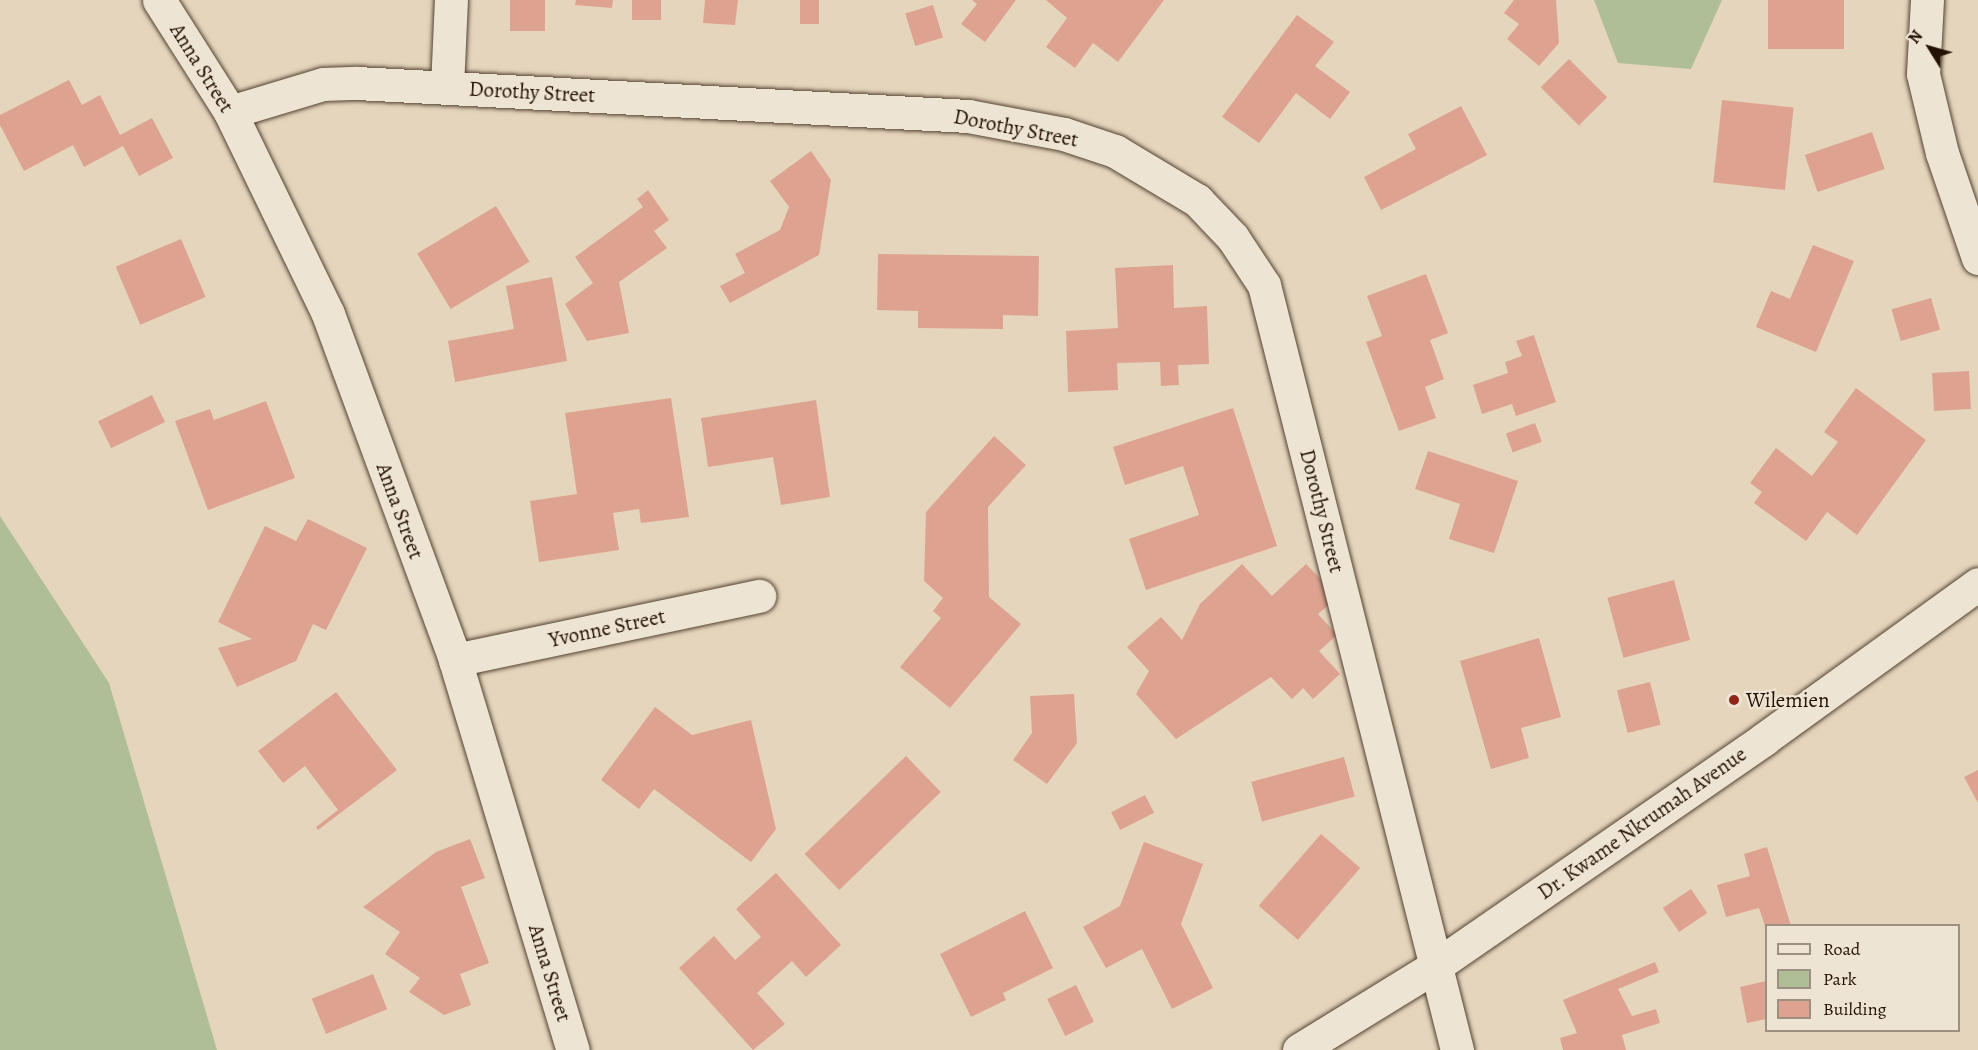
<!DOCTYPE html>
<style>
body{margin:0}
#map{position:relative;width:1978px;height:1050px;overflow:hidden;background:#e5d5bc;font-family:Alegreya,serif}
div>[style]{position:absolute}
.green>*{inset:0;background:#afbe96}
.building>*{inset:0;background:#dea390;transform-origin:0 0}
.roads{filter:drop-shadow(0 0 2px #544333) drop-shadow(0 0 2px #544333)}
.minor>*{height:33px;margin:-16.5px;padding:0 16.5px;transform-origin:16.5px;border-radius:16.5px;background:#eee4d3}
.dots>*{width:16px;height:16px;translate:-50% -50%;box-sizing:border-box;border:3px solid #eee4d3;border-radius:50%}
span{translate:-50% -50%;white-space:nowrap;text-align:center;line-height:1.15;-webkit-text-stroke:4.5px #eee4d3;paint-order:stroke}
.street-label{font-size:21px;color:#241205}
.poi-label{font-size:21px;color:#241205}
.left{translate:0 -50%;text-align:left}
.legend{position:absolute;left:1765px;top:924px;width:195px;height:108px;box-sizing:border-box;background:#eee4d3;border:2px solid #9d9081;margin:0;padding:8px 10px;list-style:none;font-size:18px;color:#241205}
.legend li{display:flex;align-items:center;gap:12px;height:30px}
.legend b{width:30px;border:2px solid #9d9081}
.north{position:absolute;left:1900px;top:18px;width:60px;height:60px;-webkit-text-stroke:4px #eee4d3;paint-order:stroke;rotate:307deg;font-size:16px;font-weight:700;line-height:24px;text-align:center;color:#241205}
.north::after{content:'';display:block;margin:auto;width:21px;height:27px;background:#241205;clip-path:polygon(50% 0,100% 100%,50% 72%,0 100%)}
</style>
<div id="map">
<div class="green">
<i style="clip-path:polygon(1594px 0,1722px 0,1691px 69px,1618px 63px)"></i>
<i style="clip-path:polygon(0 516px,109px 683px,217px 1050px,0 1050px)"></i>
</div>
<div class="building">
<i style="left:510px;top:0;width:35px;height:31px"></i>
<i style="clip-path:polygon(576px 0,613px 0,612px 8px,575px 5px)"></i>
<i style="left:632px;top:0;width:29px;height:20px"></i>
<i style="clip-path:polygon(705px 0,738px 0,735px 25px,703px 23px)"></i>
<i style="left:800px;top:0;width:19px;height:24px"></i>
<i style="clip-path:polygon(972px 0,1016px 0,985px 42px,961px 24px,977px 4px)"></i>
<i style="clip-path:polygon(1046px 0,1164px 0,1118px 62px,1093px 43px,1075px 68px,1046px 47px,1067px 18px)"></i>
<i style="clip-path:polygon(1514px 0,1556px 0,1559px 43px,1539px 66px,1507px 39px,1519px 24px,1504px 13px)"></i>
<i style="left:1768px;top:0;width:76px;height:49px"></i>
<i style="left:933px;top:5px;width:34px;height:29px;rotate:73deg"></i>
<i style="clip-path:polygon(1297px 15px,1334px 42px,1315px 66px,1350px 92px,1330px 119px,1296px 93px,1259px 143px,1222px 117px)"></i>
<i style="left:1569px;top:59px;width:54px;height:40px;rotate:45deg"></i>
<i style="clip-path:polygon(69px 80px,82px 105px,100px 95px,120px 135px,152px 118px,173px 158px,139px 176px,123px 146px,84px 167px,73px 145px,24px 171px,0 125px,0 115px)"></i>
<i style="left:1722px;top:100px;width:72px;height:83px;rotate:6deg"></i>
<i style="clip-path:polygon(1461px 106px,1487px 155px,1381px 210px,1364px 177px,1416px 149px,1408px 134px)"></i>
<i style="left:1872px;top:132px;width:39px;height:71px;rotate:71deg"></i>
<i style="clip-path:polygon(811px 151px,831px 180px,819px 255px,730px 303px,720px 286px,745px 273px,735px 254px,780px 230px,789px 207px,770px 181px)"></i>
<i style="clip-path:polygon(648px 190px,669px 220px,654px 231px,667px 248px,619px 282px,629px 333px,587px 341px,565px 304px,593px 283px,575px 257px,643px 207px,637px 199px)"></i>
<i style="left:496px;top:206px;width:65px;height:92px;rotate:59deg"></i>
<i style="left:181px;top:239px;width:63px;height:71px;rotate:67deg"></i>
<i style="clip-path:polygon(1813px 245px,1854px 261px,1816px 352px,1756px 327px,1771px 291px,1790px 299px)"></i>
<i style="clip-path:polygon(878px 254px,1039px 256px,1038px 316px,1003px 315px,1003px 329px,918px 328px,918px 311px,877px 310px)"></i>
<i style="clip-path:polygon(1173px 265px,1174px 308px,1207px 306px,1209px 364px,1178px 365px,1179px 385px,1161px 386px,1160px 362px,1117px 363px,1118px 390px,1068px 392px,1066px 331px,1118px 328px,1115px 268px)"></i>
<i style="clip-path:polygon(1426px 274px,1448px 333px,1430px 340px,1444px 379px,1425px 387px,1436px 418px,1399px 431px,1366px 342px,1382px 336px,1367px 296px)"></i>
<i style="clip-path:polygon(552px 277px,567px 361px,455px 382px,448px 341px,514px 329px,506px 286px)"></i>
<i style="left:1931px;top:298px;width:33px;height:41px;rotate:74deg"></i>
<i style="clip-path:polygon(1534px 335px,1556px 402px,1516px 416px,1512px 404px,1482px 414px,1473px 385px,1508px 373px,1505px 362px,1522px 356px,1516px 341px)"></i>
<i style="left:1969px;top:371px;width:38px;height:37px;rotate:87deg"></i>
<i style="clip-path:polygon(1856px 388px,1926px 440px,1857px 535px,1827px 512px,1806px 541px,1754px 503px,1762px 492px,1750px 483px,1776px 448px,1812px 476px,1838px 442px,1824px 432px)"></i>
<i style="left:152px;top:395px;width:30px;height:60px;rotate:64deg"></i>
<i style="clip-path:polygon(671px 398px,689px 517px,641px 523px,639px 509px,613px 513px,619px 550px,539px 562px,530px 501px,577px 494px,565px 413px)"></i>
<i style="clip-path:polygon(816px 400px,830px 497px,781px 505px,773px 457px,708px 467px,701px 418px)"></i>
<i style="clip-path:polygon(266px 401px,295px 478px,208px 510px,175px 421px,210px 409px,214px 420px)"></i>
<i style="clip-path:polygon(1233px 408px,1277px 546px,1146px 590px,1129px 539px,1199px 515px,1183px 466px,1125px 485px,1113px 447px)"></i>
<i style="left:1535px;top:423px;width:20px;height:31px;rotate:70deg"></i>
<i style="clip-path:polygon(994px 436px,1026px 465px,988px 507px,989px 597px,1021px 624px,950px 708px,900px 667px,941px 618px,933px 611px,943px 598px,924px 581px,926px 512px)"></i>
<i style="clip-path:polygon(1428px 451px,1518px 481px,1494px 553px,1449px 539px,1460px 504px,1415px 489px)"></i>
<i style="clip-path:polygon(308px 519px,367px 548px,326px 630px,313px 624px,296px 661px,237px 687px,218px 648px,252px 639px,218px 622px,265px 526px,296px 541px)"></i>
<i style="clip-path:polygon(1242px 564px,1272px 596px,1306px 564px,1338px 597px,1318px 614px,1337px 635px,1319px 651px,1340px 674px,1313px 699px,1303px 688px,1292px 699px,1271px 677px,1176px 739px,1136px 694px,1149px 671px,1127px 647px,1161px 617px,1182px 640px,1200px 604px)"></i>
<i style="left:1674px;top:580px;width:62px;height:69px;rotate:75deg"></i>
<i style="clip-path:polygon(1539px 638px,1561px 717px,1521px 728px,1529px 758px,1491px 769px,1460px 661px)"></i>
<i style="left:1650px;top:682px;width:44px;height:34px;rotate:76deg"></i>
<i style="clip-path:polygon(336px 692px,397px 770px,318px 830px,316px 827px,338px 810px,305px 766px,283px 783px,258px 751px)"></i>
<i style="clip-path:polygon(1074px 694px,1077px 743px,1047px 784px,1013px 760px,1032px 733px,1030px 696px)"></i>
<i style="clip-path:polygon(655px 707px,692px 735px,751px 720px,776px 829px,751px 862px,654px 789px,639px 809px,601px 780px)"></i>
<i style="left:906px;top:756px;width:50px;height:141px;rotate:46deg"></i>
<i style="left:1344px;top:757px;width:41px;height:96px;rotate:75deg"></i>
<i style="clip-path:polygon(1978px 770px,1978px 803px,1964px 777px)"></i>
<i style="left:1145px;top:795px;width:20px;height:38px;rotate:63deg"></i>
<i style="left:1321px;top:834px;width:52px;height:95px;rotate:41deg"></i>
<i style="clip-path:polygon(470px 839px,485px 878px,461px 887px,489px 963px,460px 974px,471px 1005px,444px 1015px,409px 992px,420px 978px,385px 954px,400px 932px,363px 907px,436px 852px)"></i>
<i style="clip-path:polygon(1144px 842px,1203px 864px,1181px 924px,1213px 988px,1172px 1009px,1142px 949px,1106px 968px,1083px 927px,1120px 906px)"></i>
<i style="clip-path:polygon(1767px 847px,1791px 926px,1765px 926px,1759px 908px,1726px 917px,1717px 885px,1750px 876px,1744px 854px)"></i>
<i style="clip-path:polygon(776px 873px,841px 945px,806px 977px,792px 961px,757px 993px,785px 1024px,753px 1050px,679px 968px,714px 936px,735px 960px,761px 937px,736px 909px)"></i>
<i style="left:1691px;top:889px;width:29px;height:34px;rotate:56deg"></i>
<i style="clip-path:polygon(1025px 911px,1053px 968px,1003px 993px,1006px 1000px,971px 1017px,940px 954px)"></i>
<i style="clip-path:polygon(1655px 962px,1659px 972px,1618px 989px,1632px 1016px,1656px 1009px,1660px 1023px,1622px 1035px,1626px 1050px,1563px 1050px,1560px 1038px,1577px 1033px,1563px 1000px)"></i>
<i style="left:373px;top:974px;width:38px;height:66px;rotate:68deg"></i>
<i style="clip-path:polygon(1766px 981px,1766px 1019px,1747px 1023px,1740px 987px)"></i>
<i style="left:1076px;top:985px;width:41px;height:32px;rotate:64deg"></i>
</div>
<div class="roads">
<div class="minor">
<i style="left:159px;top:0;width:133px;rotate:57.6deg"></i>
<i style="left:230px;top:112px;width:225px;rotate:64.1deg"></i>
<i style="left:328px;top:314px;width:369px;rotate:69.8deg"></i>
<i style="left:455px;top:660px;width:407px;rotate:73.2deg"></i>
<i style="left:1927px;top:0;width:74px;rotate:93.1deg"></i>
<i style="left:1923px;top:74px;width:81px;rotate:76.5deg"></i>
<i style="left:1942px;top:153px;width:111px;rotate:71.1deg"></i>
<i style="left:447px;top:87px;width:87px;rotate:-87.4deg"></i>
<i style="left:230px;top:112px;width:97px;rotate:-16.8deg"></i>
<i style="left:323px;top:84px;width:34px;rotate:-2deg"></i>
<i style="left:357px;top:83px;width:612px;rotate:3.09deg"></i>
<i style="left:968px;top:116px;width:98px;rotate:10.6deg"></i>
<i style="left:1064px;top:134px;width:54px;rotate:18.4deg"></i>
<i style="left:1115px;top:151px;width:96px;rotate:30.9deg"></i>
<i style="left:1197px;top:200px;width:52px;rotate:46.5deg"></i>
<i style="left:1233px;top:238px;width:56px;rotate:56.6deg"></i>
<i style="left:1264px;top:285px;width:789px;rotate:75.84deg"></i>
<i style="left:455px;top:660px;width:311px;rotate:-11.9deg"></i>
<i style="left:1299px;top:1050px;width:158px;rotate:-31.6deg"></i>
<i style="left:1434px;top:967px;width:401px;rotate:-34.6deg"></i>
<i style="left:1764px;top:739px;width:264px;rotate:-35.9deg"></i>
</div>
</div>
<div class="dots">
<i style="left:1734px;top:700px;background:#8f2418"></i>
</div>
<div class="street-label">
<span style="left:202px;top:68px;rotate:58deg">Anna Street</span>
<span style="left:532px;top:92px;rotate:3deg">Dorothy Street</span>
<span style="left:1016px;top:128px;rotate:11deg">Dorothy Street</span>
<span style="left:400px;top:511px;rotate:70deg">Anna Street</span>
<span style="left:1322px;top:511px;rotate:76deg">Dorothy Street</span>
<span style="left:607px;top:628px;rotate:-12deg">Yvonne Street</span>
<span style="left:1642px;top:823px;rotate:-35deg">Dr. Kwame Nkrumah Avenue</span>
<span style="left:550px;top:973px;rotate:73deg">Anna Street</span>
</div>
<div class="poi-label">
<span class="left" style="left:1746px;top:700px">Wilemien</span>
</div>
<ul class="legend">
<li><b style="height:8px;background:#eee4d3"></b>Road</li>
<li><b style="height:16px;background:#afbe96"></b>Park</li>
<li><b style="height:16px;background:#dea390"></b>Building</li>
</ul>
<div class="north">N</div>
</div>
